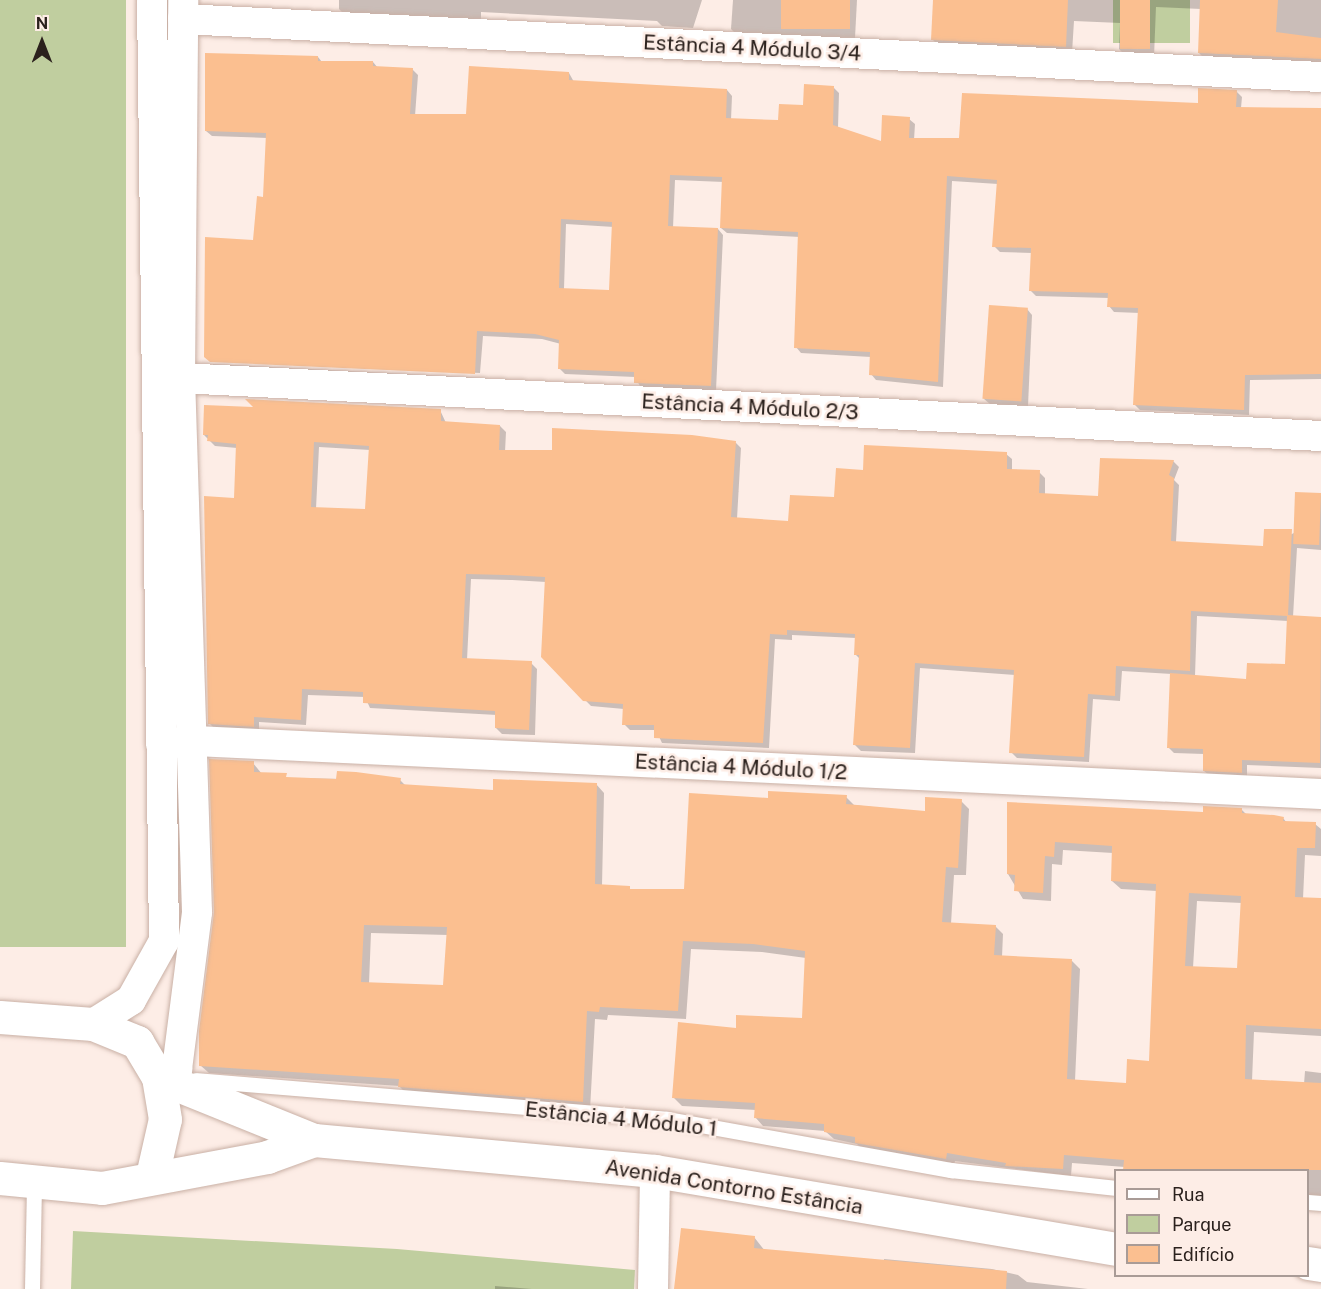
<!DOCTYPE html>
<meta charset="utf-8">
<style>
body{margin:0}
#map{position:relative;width:1321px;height:1289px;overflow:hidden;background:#fdede6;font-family:"Public Sans",sans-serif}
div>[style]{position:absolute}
.green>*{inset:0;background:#c0ce9f;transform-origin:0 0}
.shadow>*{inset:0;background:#0003;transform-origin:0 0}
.building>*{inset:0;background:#fbbf90;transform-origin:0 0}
.roads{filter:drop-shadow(0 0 2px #c9b0a5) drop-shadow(0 0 2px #c9b0a5)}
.lane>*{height:15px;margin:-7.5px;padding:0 7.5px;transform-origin:7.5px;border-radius:7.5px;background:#fff}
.street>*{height:30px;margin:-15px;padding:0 15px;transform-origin:15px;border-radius:15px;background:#fff}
.secondary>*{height:33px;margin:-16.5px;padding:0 16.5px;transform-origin:16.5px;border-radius:16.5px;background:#fff}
span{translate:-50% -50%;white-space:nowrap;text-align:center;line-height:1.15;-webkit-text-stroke:5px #fdede6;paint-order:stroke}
.street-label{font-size:21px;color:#2b211d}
.legend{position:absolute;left:1114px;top:1169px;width:195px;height:108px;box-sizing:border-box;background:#fdede6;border:2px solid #a99b96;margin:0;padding:8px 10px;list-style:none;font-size:18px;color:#2b211d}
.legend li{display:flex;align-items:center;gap:12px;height:30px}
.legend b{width:30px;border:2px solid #a99b96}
.north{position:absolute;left:12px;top:12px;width:60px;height:60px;-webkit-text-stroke:4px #fdede6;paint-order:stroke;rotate:0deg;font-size:16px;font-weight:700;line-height:24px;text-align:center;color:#2b211d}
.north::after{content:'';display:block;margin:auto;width:21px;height:27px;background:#2b211d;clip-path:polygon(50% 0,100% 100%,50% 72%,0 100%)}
</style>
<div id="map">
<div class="green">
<i style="left:0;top:0;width:126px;height:947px"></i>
<i style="left:1113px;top:0;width:77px;height:43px"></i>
<i style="clip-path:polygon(73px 1231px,397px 1249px,635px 1270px,634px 1289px,71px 1289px)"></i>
</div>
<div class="shadow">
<i style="clip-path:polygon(339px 0,702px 0,693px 28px,662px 26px,657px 21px,481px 12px,481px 23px,346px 16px,339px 9px)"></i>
<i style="clip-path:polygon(733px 0,857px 0,855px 38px,738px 36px,731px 29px)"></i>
<i style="clip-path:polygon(934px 0,1321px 0,1321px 65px,1206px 60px,1199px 53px,1201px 9px,1156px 7px,1154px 57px,1126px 56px,1119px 49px,1120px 23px,1074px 21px,1072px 53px,939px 46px,932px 39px)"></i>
<i style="clip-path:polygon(evenodd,318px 57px,322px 62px,373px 62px,378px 68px,412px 69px,418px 75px,415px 116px,468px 116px,569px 73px,574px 82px,727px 90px,732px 96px,731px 120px,779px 122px,834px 88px,839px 93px,838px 128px,882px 143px,909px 119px,915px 124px,914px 140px,960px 140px,1199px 105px,1236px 91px,1242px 97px,1241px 108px,1321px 110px,1321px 379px,1250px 380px,1249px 415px,1140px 410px,1135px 405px,1140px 313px,1114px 312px,1109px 306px,1109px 298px,1036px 296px,1030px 290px,1032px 253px,1000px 252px,994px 246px,998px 184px,952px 181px,943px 387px,876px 380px,871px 374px,871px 357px,801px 353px,796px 347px,800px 237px,727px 233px,721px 228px,724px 182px,675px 180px,673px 228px,718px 229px,723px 235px,716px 391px,641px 388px,635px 377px,565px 374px,560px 369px,561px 344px,542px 339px,483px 336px,480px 373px,210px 361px,254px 242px,265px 198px,267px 138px,212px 136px,206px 131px,318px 57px,566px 224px,614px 227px,610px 292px,564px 289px,566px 224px)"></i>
<i style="clip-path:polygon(1027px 309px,1032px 315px,1028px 406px,990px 404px,984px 399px)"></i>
<i style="left:213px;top:364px;width:267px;height:5px;rotate:3deg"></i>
<i style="clip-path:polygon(evenodd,440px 410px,446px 423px,500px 426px,506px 432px,505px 452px,736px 443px,741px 448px,737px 519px,790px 522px,835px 499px,864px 472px,1006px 454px,1012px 459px,1012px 471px,1039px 472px,1045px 478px,1045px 494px,1099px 497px,1173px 461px,1179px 467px,1174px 480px,1179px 485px,1176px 542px,1264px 547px,1294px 533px,1321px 494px,1321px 550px,1297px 548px,1293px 617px,1321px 618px,1321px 768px,1247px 765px,1247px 778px,1210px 776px,1204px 771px,1204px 754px,1174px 753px,1168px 747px,1172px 674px,1122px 671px,1120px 701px,1093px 699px,1089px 762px,1017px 758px,1011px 752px,1015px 675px,920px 668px,915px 753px,861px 751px,855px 745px,860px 659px,855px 654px,856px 638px,792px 635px,792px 640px,775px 639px,769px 748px,662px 743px,656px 730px,630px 730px,624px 724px,624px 709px,591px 706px,542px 656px,546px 582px,512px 580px,471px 579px,467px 660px,531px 663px,537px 669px,535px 735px,502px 734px,496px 728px,497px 715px,370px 708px,365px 697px,308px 695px,306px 725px,259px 722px,259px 732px,216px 730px,210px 724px,236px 500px,237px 448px,215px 446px,204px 435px,440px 410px,319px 447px,370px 450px,367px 511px,316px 509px,319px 447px,440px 410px,1197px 616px,1288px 621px,1286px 666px,1247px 681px,1195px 676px,1197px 616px)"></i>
<i style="clip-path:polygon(evenodd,253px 763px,262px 774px,289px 778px,400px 780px,406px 786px,494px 792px,596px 784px,604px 793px,602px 886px,633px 890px,686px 890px,769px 800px,846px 797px,854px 805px,927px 813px,961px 801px,969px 809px,966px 875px,954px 875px,951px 924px,995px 926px,1003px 934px,1002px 957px,1072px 961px,1080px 969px,1075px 1081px,1128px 1085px,1151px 1062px,1157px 891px,1121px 889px,1112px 881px,1113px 853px,1063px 850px,1062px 865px,1052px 864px,1051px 901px,1023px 899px,1008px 874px,1008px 804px,1204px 814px,1241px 809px,1247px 815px,1283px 818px,1287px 823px,1315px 824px,1321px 829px,1321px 856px,1305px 855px,1303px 899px,1321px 900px,1321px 1036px,1254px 1032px,1252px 1081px,1304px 1084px,1305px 1071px,1321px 1073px,1321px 1199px,1308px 1198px,1308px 1170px,1125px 1170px,1125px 1167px,1072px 1163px,1071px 1176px,955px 1161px,954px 1166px,864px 1151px,857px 1144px,834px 1139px,825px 1131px,763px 1126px,755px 1117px,756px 1110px,682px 1106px,674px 1098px,738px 1029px,803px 1020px,806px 958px,762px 952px,691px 949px,686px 1019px,608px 1015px,607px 1020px,595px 1019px,590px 1110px,408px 1095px,399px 1086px,209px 1073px,200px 1065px,253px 763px,1197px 901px,1242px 903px,1239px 970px,1193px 968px,1197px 901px,253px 763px,371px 933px,448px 935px,445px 987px,369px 984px,371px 933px)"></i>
<i style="clip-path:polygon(754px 1237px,765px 1251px,884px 1264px,884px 1259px,992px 1269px,1018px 1275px,1027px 1282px,1088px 1289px,679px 1289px)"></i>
<i style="clip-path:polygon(495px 1286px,532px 1289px,495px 1289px)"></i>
</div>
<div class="building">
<i style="left:781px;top:0;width:69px;height:29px"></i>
<i style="clip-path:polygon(933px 0,1068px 0,1066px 47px,931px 40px)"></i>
<i style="left:1120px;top:0;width:30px;height:49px"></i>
<i style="clip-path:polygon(1200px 0,1278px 0,1276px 32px,1321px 38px,1321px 59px,1198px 53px)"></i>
<i style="clip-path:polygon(evenodd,205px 53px,318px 56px,318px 61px,373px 61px,373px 66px,413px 68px,410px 114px,466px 114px,469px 66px,569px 72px,569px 80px,727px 89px,726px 118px,778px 120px,779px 104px,803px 105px,804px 84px,834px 86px,833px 125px,881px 141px,882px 115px,910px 117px,909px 138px,959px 138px,962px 93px,1198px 103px,1198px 88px,1237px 90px,1236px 107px,1321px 108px,1321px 374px,1245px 375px,1244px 410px,1133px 405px,1138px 308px,1107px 307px,1108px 293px,1029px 291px,1031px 248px,992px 247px,997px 180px,947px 176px,938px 382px,869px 375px,870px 352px,794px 348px,798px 232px,720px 228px,722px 177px,670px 175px,668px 226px,718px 228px,711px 386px,634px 383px,634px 372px,558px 369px,559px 340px,535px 334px,477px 331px,475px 374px,210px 362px,204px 357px,205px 237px,253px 240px,257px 196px,263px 197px,266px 133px,205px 131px,205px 53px,561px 219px,612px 222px,609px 290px,559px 288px,561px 219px)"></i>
<i style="left:989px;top:305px;width:39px;height:94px;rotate:4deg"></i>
<i style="clip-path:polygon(evenodd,245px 399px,441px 409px,441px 421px,500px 425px,499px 450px,552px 450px,552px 428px,692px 435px,736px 441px,731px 517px,788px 521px,790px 495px,834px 497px,836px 468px,863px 470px,864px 445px,1007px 452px,1007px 469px,1040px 470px,1039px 493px,1098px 496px,1100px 458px,1174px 460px,1169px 475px,1174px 478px,1171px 541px,1263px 546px,1264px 529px,1292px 529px,1288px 615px,1321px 617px,1320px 763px,1242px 760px,1242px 773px,1203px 771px,1203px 749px,1167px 748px,1170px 673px,1246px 679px,1247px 663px,1285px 664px,1287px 616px,1191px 611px,1190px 671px,1116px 666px,1115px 696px,1088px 694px,1084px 757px,1009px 753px,1014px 670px,915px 663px,910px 748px,853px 745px,859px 655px,854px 655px,855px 634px,787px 630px,787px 635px,770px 634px,763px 743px,694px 740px,654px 738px,654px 725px,622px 725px,623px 704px,583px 701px,541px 657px,545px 577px,506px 575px,466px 574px,462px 658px,532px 661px,529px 730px,495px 728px,495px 711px,363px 703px,363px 692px,302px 689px,301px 720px,254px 717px,254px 727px,208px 724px,204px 496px,234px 498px,236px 444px,207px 441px,208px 435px,203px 435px,204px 405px,253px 407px,245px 399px,314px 442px,369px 446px,365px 509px,311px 507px,314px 442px)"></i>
<i style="left:1295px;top:492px;width:26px;height:52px;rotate:2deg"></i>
<i style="clip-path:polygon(evenodd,209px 759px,254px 761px,254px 772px,287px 773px,286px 777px,336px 779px,337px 771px,356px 772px,401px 778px,400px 784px,493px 790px,493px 779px,597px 783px,595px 884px,630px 886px,630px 889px,684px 889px,689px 793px,768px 798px,768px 791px,847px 795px,846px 804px,925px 811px,925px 797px,962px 799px,958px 868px,946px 867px,942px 922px,996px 925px,994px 955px,1072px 959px,1067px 1079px,1126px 1083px,1127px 1059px,1149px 1061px,1156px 884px,1111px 881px,1112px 846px,1055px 842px,1054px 857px,1045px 856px,1043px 893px,1014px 891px,1015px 875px,1007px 874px,1007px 802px,1203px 812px,1203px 806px,1242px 808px,1242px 813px,1274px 815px,1284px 817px,1283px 821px,1316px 822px,1315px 848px,1297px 848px,1295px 897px,1321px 898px,1321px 1029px,1246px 1025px,1245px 1079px,1321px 1083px,1321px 1170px,1123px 1170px,1124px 1160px,1064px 1155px,1063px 1169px,1005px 1166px,1006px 1163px,976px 1158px,947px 1153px,946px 1159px,855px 1143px,855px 1137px,824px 1132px,824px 1124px,754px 1118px,755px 1103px,672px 1098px,678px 1022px,736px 1028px,736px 1015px,802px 1018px,805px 951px,753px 944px,683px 941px,678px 1011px,600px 1007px,599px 1012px,587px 1011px,583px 1102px,398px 1087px,399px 1079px,199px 1066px,199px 1031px,214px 912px,209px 759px,1189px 893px,1241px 896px,1237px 968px,1185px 966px,1189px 893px,209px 759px,364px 925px,447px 927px,443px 985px,361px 982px,364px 925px)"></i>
<i style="clip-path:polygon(681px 1228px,755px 1236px,754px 1248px,1007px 1271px,1006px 1289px,674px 1289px)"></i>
</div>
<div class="roads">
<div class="lane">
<i style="left:196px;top:1080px;width:473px;rotate:4.7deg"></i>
<i style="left:667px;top:1119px;width:289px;rotate:10.2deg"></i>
<i style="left:951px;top:1170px;width:166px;rotate:6.2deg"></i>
<i style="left:1308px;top:1202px;width:13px;rotate:4deg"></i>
<i style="left:32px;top:1289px;width:106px;rotate:-88.9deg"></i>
</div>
<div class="street">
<i style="left:183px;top:19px;width:1139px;rotate:2.92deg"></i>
<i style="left:180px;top:378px;width:1142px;rotate:2.91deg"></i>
<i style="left:161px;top:744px;width:34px;rotate:-5deg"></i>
<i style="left:195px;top:741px;width:1127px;rotate:2.69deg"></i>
<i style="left:93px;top:1024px;width:45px;rotate:-32.3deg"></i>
<i style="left:131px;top:1000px;width:68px;rotate:-60.8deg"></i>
<i style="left:164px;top:941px;width:941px;rotate:-90.73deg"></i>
<i style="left:158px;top:1077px;width:21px;rotate:-23deg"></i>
<i style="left:177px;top:1069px;width:158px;rotate:-82.7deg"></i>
<i style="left:197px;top:912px;width:534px;rotate:-91.82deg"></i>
<i style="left:180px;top:378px;width:378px;rotate:-89.5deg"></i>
<i style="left:653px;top:1289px;width:118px;rotate:-89deg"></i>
</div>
<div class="secondary">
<i style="left:0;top:1017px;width:93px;rotate:4.3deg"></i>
<i style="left:93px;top:1024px;width:48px;rotate:22.2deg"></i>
<i style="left:137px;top:1042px;width:41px;rotate:59deg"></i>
<i style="left:158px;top:1077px;width:168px;rotate:22deg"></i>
<i style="left:314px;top:1140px;width:342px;rotate:5.2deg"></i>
<i style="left:655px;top:1171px;width:468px;rotate:9.6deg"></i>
<i style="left:152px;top:1176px;width:58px;rotate:-77.2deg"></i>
<i style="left:165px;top:1119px;width:43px;rotate:-99.5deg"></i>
<i style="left:0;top:1178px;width:102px;rotate:5.6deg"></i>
<i style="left:102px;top:1188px;width:168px;rotate:-10.6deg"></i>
<i style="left:267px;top:1157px;width:50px;rotate:-19.9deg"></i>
<i style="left:1308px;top:1263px;width:13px;rotate:9deg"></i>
</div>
</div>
<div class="street-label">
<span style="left:752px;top:48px;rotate:3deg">Estância 4 Módulo 3/4</span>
<span style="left:750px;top:407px;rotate:3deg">Estância 4 Módulo 2/3</span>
<span style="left:741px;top:767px;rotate:3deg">Estância 4 Módulo 1/2</span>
<span style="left:621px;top:1119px;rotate:6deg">Estância 4 Módulo 1</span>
<span style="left:734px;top:1187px;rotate:9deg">Avenida Contorno Estância</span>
</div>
<ul class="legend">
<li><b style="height:8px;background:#fff"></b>Rua</li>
<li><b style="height:16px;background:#c0ce9f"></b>Parque</li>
<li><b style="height:16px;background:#fbbf90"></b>Edifício</li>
</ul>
<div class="north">N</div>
</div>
